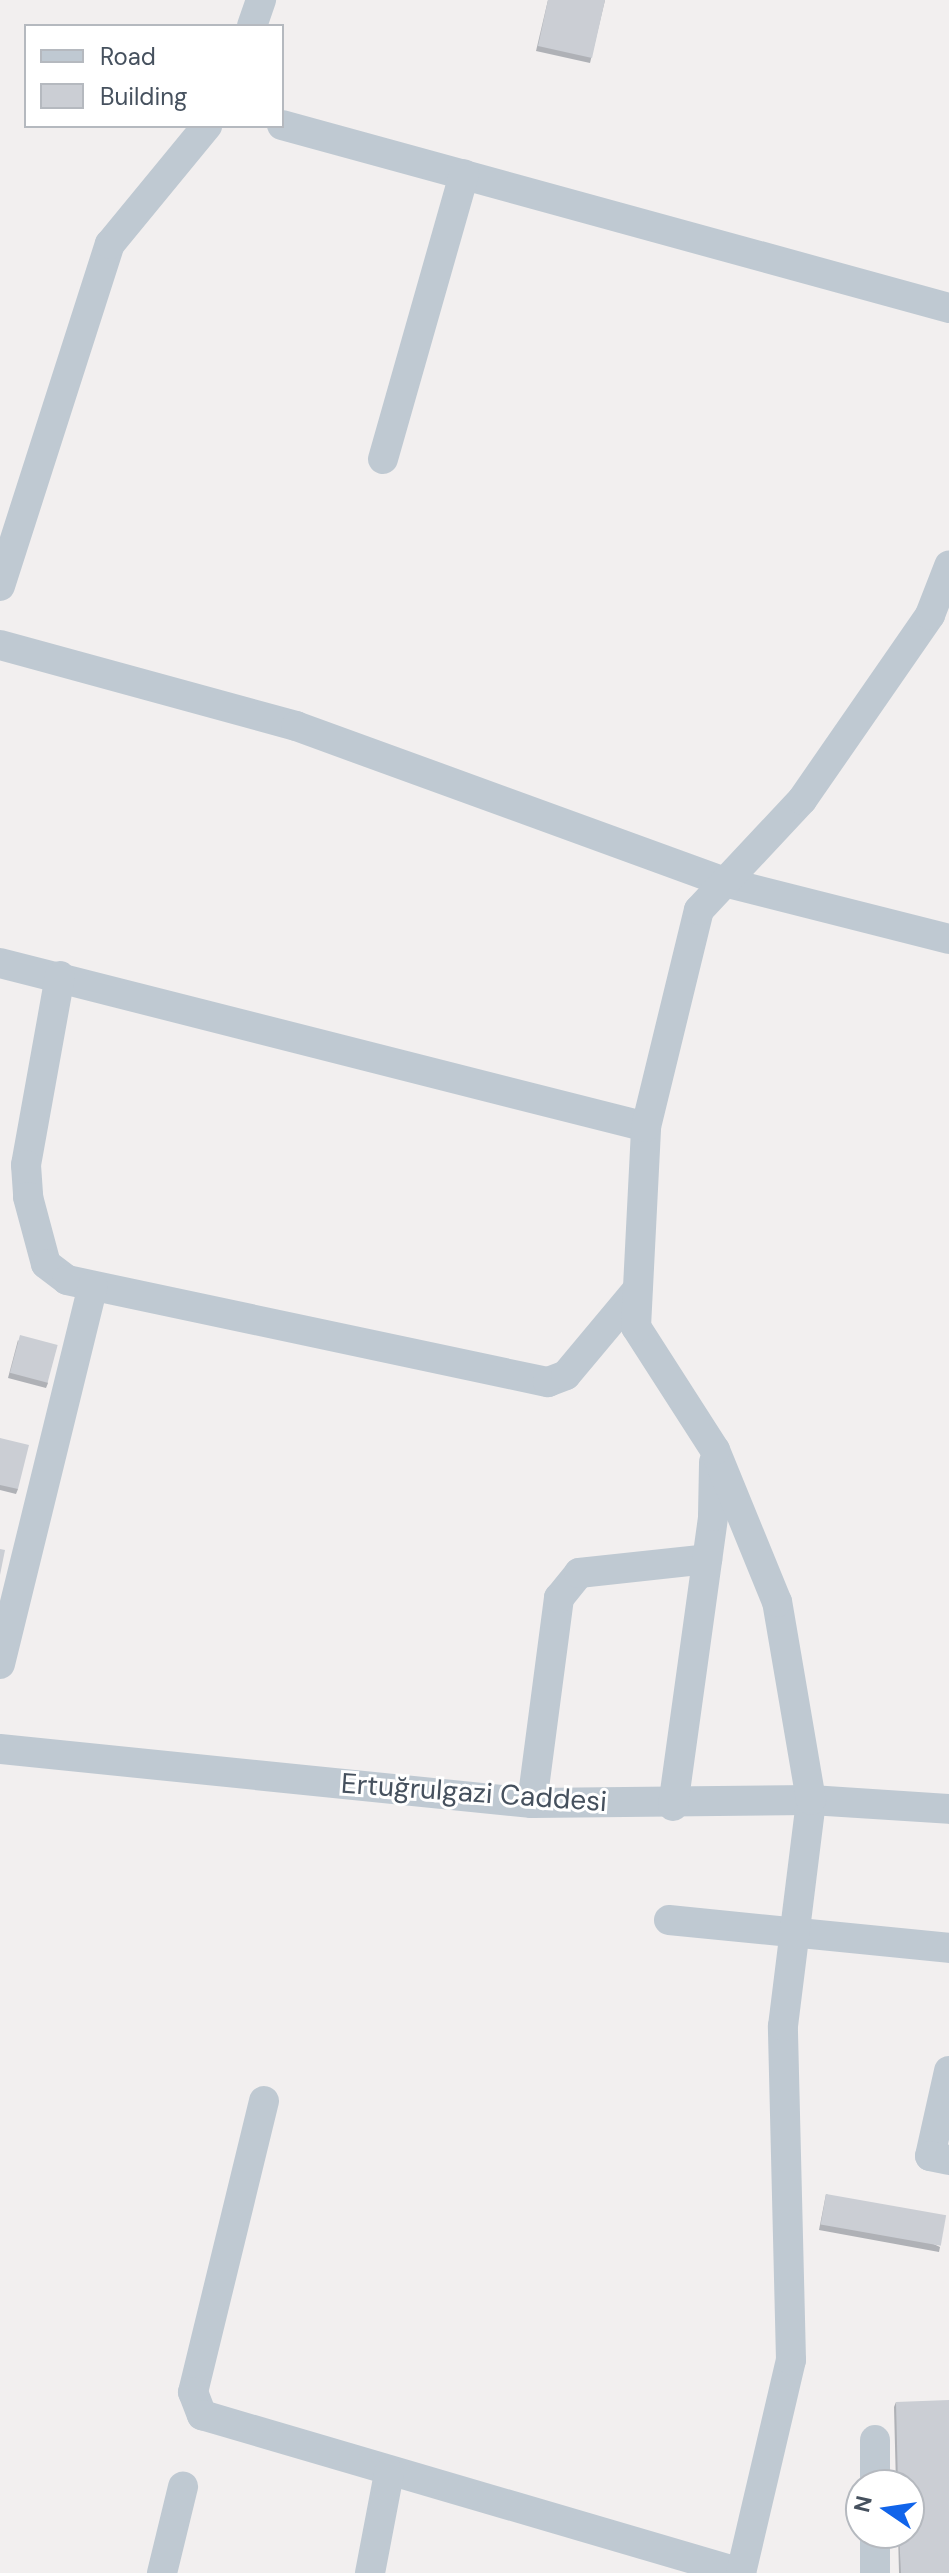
<!DOCTYPE html>
<meta charset="utf-8">
<style>
body{margin:0}
#map{position:relative;width:949px;height:2573px;overflow:hidden;background:#f2efef;font-family:"DM Sans",sans-serif}
div>[style]{position:absolute}
.minor>*{height:30px;margin:-15px;padding:0 15px;transform-origin:15px;border-radius:15px;background:#bfc9d2}
.wall>*{inset:0;background:#afb1b6}
.building>*{inset:0;background:#cbced4;transform-origin:0 0}
span{translate:-50% -50%;white-space:nowrap;text-align:center;line-height:1.15;-webkit-text-stroke:6px #fff;paint-order:stroke}
.street-label{font-size:28px;color:#46515e}
.legend{position:absolute;left:24px;top:24px;width:260px;height:104px;box-sizing:border-box;background:#fff;border:2px solid #b5b9bf;margin:0;padding:10px 14px;list-style:none;font-size:24px;color:#46515e}
.legend li{display:flex;align-items:center;gap:16px;height:40px}
.legend b{width:40px;border:2px solid #b5b9bf}
.north{position:absolute;left:845px;top:2469px;width:80px;height:80px;box-sizing:border-box;background:#fff;border:2px solid #b5b9bf;border-radius:50%;rotate:283deg;font-size:22px;font-weight:700;line-height:32px;text-align:center;color:#46515e}
.north::after{content:'';display:block;margin:auto;width:28px;height:36px;background:#1164ea;clip-path:polygon(50% 0,100% 100%,50% 72%,0 100%)}
</style>
<div id="map">
<div class="minor">
<i style="left:252px;top:26px;width:28px;rotate:-71deg"></i>
<i style="left:282px;top:125px;width:692px;rotate:15.34deg"></i>
<i style="left:383px;top:459px;width:296px;rotate:-74.1deg"></i>
<i style="left:0;top:586px;width:359px;rotate:-72.2deg"></i>
<i style="left:110px;top:244px;width:153px;rotate:-50.6deg"></i>
<i style="left:0;top:645px;width:307px;rotate:15.3deg"></i>
<i style="left:296px;top:726px;width:460px;rotate:20deg"></i>
<i style="left:728px;top:883px;width:228px;rotate:14.2deg"></i>
<i style="left:0;top:963px;width:666px;rotate:14.24deg"></i>
<i style="left:60px;top:976px;width:192px;rotate:100.2deg"></i>
<i style="left:26px;top:1165px;width:32px;rotate:86deg"></i>
<i style="left:28px;top:1197px;width:69px;rotate:75deg"></i>
<i style="left:46px;top:1264px;width:26px;rotate:37deg"></i>
<i style="left:67px;top:1280px;width:492px;rotate:12deg"></i>
<i style="left:548px;top:1382px;width:19px;rotate:-21deg"></i>
<i style="left:566px;top:1375px;width:111px;rotate:-50.1deg"></i>
<i style="left:0;top:1664px;width:389px;rotate:-76.2deg"></i>
<i style="left:0;top:1749px;width:535px;rotate:5.8deg"></i>
<i style="left:532px;top:1803px;width:279px;rotate:-0.6deg"></i>
<i style="left:811px;top:1800px;width:138px;rotate:3.7deg"></i>
<i style="left:532px;top:1803px;width:207px;rotate:-82.5deg"></i>
<i style="left:559px;top:1598px;width:32px;rotate:-51deg"></i>
<i style="left:579px;top:1573px;width:129px;rotate:-6.2deg"></i>
<i style="left:673px;top:1806px;width:293px;rotate:-82.1deg"></i>
<i style="left:713px;top:1516px;width:54px;rotate:-88.9deg"></i>
<i style="left:669px;top:1920px;width:281px;rotate:5.7deg"></i>
<i style="left:949px;top:2071px;width:87px;rotate:102.6deg"></i>
<i style="left:930px;top:2156px;width:19px;rotate:12deg"></i>
<i style="left:264px;top:2101px;width:300px;rotate:103.7deg"></i>
<i style="left:193px;top:2392px;width:25px;rotate:69deg"></i>
<i style="left:202px;top:2415px;width:562px;rotate:16.34deg"></i>
<i style="left:875px;top:2440px;width:45px;rotate:90deg"></i>
<i style="left:875px;top:2533px;width:40px;rotate:90deg"></i>
<i style="left:162px;top:2573px;width:89px;rotate:-76.3deg"></i>
<i style="left:370px;top:2573px;width:102px;rotate:-79.2deg"></i>
<i style="left:741px;top:2573px;width:219px;rotate:-76.8deg"></i>
<i style="left:791px;top:2360px;width:334px;rotate:-91.4deg"></i>
<i style="left:783px;top:2026px;width:228px;rotate:-82.9deg"></i>
<i style="left:811px;top:1800px;width:201px;rotate:-99.7deg"></i>
<i style="left:777px;top:1602px;width:164px;rotate:-112.2deg"></i>
<i style="left:715px;top:1450px;width:146px;rotate:-122.7deg"></i>
<i style="left:636px;top:1327px;width:200px;rotate:-87.1deg"></i>
<i style="left:646px;top:1127px;width:223px;rotate:-76.3deg"></i>
<i style="left:699px;top:910px;width:151px;rotate:-46.9deg"></i>
<i style="left:802px;top:800px;width:225px;rotate:-55.3deg"></i>
<i style="left:930px;top:615px;width:53px;rotate:-68.8deg"></i>
</div>
<div class="wall">
<i style="clip-path:polygon(548px 0,605px 0,590px 63px,536px 51px)"></i>
<i style="clip-path:polygon(18px 1340px,48px 1383px,46px 1388px,8px 1378px)"></i>
<i style="clip-path:polygon(0 1438px,18px 1489px,16px 1494px,0 1490px)"></i>
<i style="clip-path:polygon(826px 2194px,940px 2247px,939px 2252px,819px 2230px)"></i>
<i style="clip-path:polygon(896px 2402px,949px 2573px,899px 2573px,898px 2533px,909px 2533px,909px 2485px,896px 2485px,894px 2407px)"></i>
</div>
<div class="building">
<i style="clip-path:polygon(548px 0,605px 0,592px 58px,538px 46px)"></i>
<i style="left:20px;top:1335px;width:39px;height:39px;rotate:15deg"></i>
<i style="clip-path:polygon(0 1438px,29px 1445px,18px 1489px,0 1485px)"></i>
<i style="clip-path:polygon(0 1549px,5px 1550px,0 1575px)"></i>
<i style="left:826px;top:2194px;width:122px;height:31px;rotate:10deg"></i>
<i style="clip-path:polygon(949px 2400px,949px 2573px,901px 2573px,899px 2533px,909px 2533px,909px 2485px,898px 2485px,896px 2402px)"></i>
</div>
<div class="street-label">
<span style="left:474px;top:1793px;rotate:4deg">Ertuğrulgazi Caddesi</span>
</div>
<ul class="legend">
<li><b style="height:10px;background:#bfc9d2"></b>Road</li>
<li><b style="height:22px;background:#cbced4"></b>Building</li>
</ul>
<div class="north">N</div>
</div>
